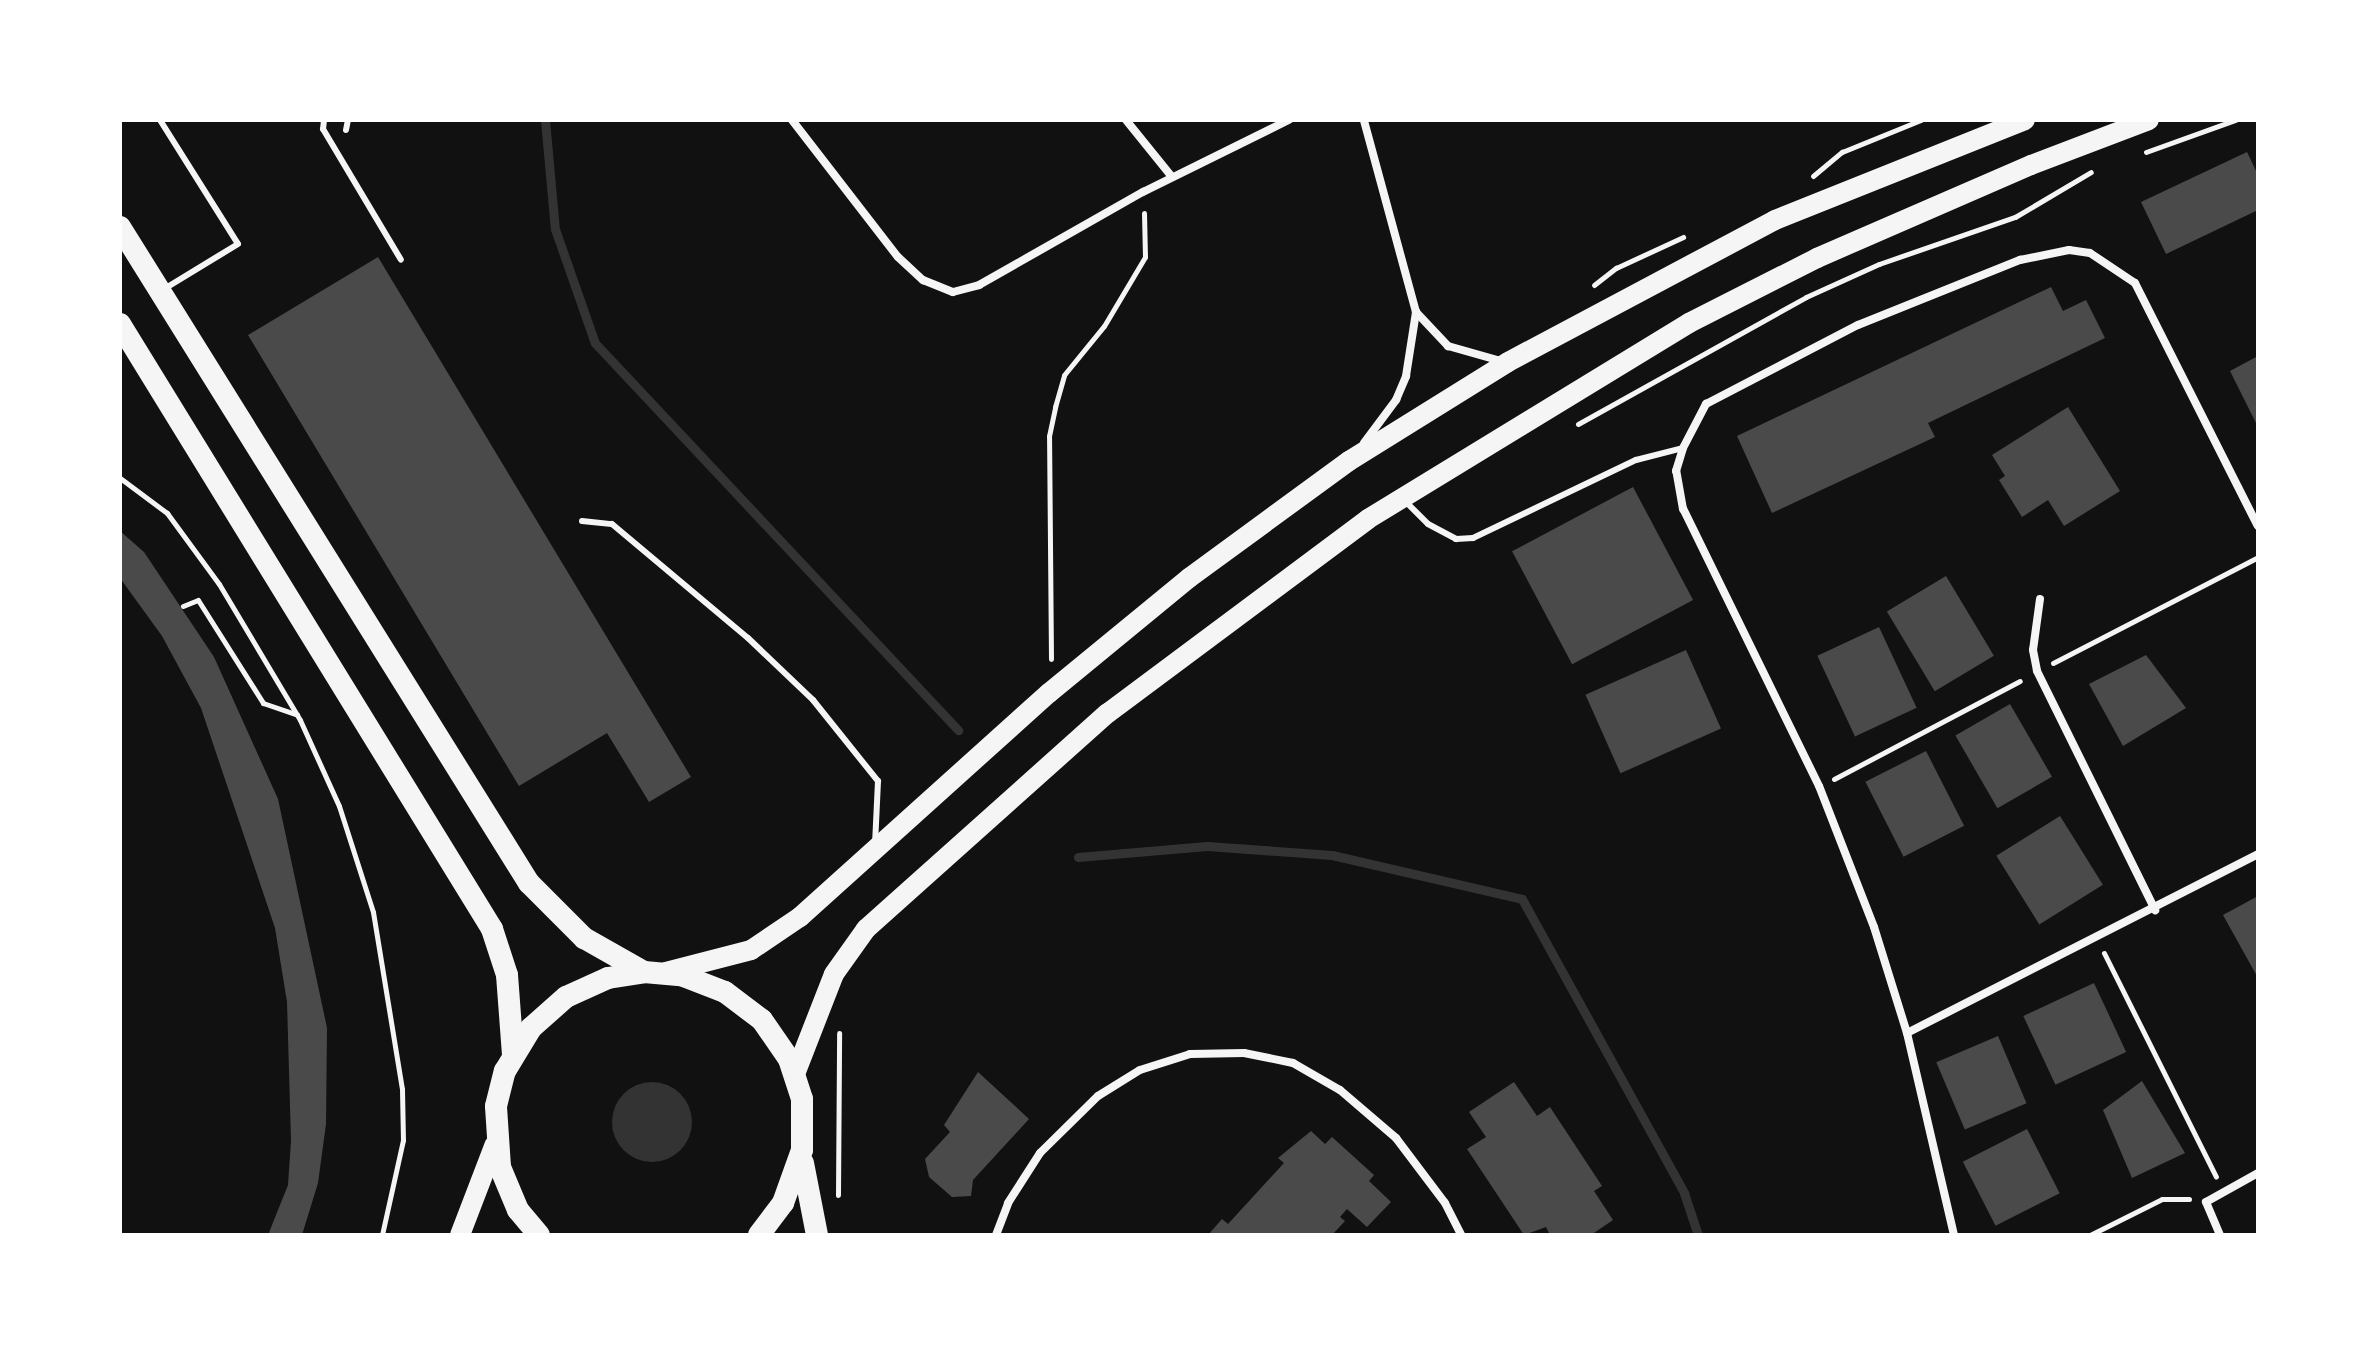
<!DOCTYPE html>
<style>
body{margin:0}
#map{position:relative;width:2378px;height:1355px;overflow:hidden;background:#111;font-family:Commissioner,sans-serif}
div>[style]{position:absolute}
.water>*{inset:0;background:#333}
.round{border-radius:50%}
.stream>*{height:9px;margin:-4.5px;padding:0 4.5px;transform-origin:4.5px;border-radius:4.5px;background:#333}
.building>*{inset:0;background:#4a4a4a;transform-origin:0 0}
.path>*{height:5px;margin:-2.5px;padding:0 2.5px;transform-origin:2.5px;border-radius:2.5px;background:#f5f5f5}
.service>*{height:6px;margin:-3px;padding:0 3px;transform-origin:3px;border-radius:3px;background:#f5f5f5}
.minor>*{height:8px;margin:-4px;padding:0 4px;transform-origin:4px;border-radius:4px;background:#f5f5f5}
.primary>*{height:20px;margin:-10px;padding:0 10px;transform-origin:10px;border-radius:10px;background:#f5f5f5}
.trunk>*{height:22px;margin:-11px;padding:0 11px;transform-origin:11px;border-radius:11px;background:#f5f5f5}
span{translate:-50% -50%;white-space:nowrap;text-align:center;line-height:1.15;-webkit-text-stroke:8px #fff;paint-order:stroke}
.frame{position:absolute;inset:0;border:122px solid #fff;pointer-events:none}
</style>
<div id="map">
<div class="water">
<i class="round" style="left:612px;top:1082px;width:80px;height:80px"></i>
</div>
<div class="stream">
<i style="left:545px;top:120px;width:109px;rotate:84.8deg"></i>
<i style="left:555px;top:229px;width:121px;rotate:70.7deg"></i>
<i style="left:595px;top:343px;width:531px;rotate:46.83deg"></i>
<i style="left:1078px;top:857px;width:129px;rotate:-4.9deg"></i>
<i style="left:1207px;top:846px;width:125px;rotate:4.1deg"></i>
<i style="left:1332px;top:855px;width:195px;rotate:13deg"></i>
<i style="left:1522px;top:899px;width:336px;rotate:61.1deg"></i>
<i style="left:1684px;top:1193px;width:44px;rotate:71.6deg"></i>
</div>
<div class="building">
<i style="clip-path:polygon(2247px 152px,2258px 175px,2258px 210px,2166px 254px,2141px 202px)"></i>
<i style="clip-path:polygon(378px 257px,691px 777px,649px 802px,607px 733px,519px 786px,248px 335px)"></i>
<i style="clip-path:polygon(2051px 287px,2063px 311px,2086px 300px,2105px 338px,1928px 423px,1935px 437px,1772px 513px,1737px 436px)"></i>
<i style="clip-path:polygon(2258px 356px,2258px 427px,2230px 371px)"></i>
<i style="clip-path:polygon(2068px 407px,2120px 491px,2064px 526px,2048px 500px,2022px 517px,1999px 480px,2005px 476px,1992px 455px)"></i>
<i style="left:1633px;top:487px;width:128px;height:137px;rotate:62deg"></i>
<i style="clip-path:polygon(120px 531px,144px 552px,214px 657px,278px 799px,327px 1028px,326px 1124px,318px 1183px,302px 1235px,268px 1235px,288px 1185px,291px 1141px,287px 1002px,275px 928px,201px 708px,162px 636px,120px 578px)"></i>
<i style="left:1946px;top:576px;width:93px;height:69px;rotate:59deg"></i>
<i style="left:1879px;top:627px;width:89px;height:68px;rotate:65deg"></i>
<i style="left:1686px;top:650px;width:86px;height:110px;rotate:66deg"></i>
<i style="clip-path:polygon(2146px 655px,2186px 708px,2123px 746px,2089px 684px)"></i>
<i style="left:2010px;top:704px;width:84px;height:63px;rotate:60deg"></i>
<i style="left:1926px;top:751px;width:84px;height:68px;rotate:63deg"></i>
<i style="left:2060px;top:816px;width:81px;height:75px;rotate:58deg"></i>
<i style="clip-path:polygon(2258px 896px,2258px 978px,2223px 915px)"></i>
<i style="left:2094px;top:983px;width:76px;height:78px;rotate:65deg"></i>
<i style="left:1998px;top:1036px;width:73px;height:67px;rotate:67deg"></i>
<i style="clip-path:polygon(978px 1072px,1029px 1119px,973px 1180px,971px 1196px,952px 1197px,929px 1177px,925px 1159px,950px 1132px,944px 1125px)"></i>
<i style="clip-path:polygon(2142px 1081px,2185px 1153px,2132px 1178px,2103px 1110px)"></i>
<i style="clip-path:polygon(1514px 1082px,1537px 1116px,1550px 1107px,1602px 1186px,1594px 1191px,1613px 1220px,1591px 1235px,1550px 1235px,1546px 1227px,1524px 1235px,1467px 1149px,1486px 1137px,1469px 1112px)"></i>
<i style="left:2027px;top:1129px;width:72px;height:72px;rotate:63deg"></i>
<i style="clip-path:polygon(1311px 1131px,1325px 1144px,1332px 1137px,1374px 1175px,1369px 1181px,1391px 1202px,1367px 1227px,1347px 1209px,1340px 1217px,1345px 1221px,1332px 1235px,1208px 1235px,1222px 1219px,1228px 1224px,1284px 1163px,1278px 1158px)"></i>
</div>
<div class="path">
<i style="left:2146px;top:152px;width:95px;rotate:-19.8deg"></i>
<i style="left:1813px;top:176px;width:38px;rotate:-40deg"></i>
<i style="left:1842px;top:152px;width:85px;rotate:-22.1deg"></i>
<i style="left:1594px;top:285px;width:28px;rotate:-38deg"></i>
<i style="left:1616px;top:268px;width:74px;rotate:-24.8deg"></i>
<i style="left:1578px;top:424px;width:261px;rotate:-29.1deg"></i>
<i style="left:1806px;top:297px;width:80px;rotate:-24.3deg"></i>
<i style="left:1879px;top:264px;width:144px;rotate:-19.1deg"></i>
<i style="left:2015px;top:217px;width:88px;rotate:-30.6deg"></i>
<i style="left:120px;top:478px;width:59px;rotate:36.7deg"></i>
<i style="left:167px;top:513px;width:88px;rotate:53.8deg"></i>
<i style="left:219px;top:584px;width:158px;rotate:59.2deg"></i>
<i style="left:300px;top:720px;width:94px;rotate:65.6deg"></i>
<i style="left:339px;top:806px;width:111px;rotate:72.2deg"></i>
<i style="left:373px;top:912px;width:179px;rotate:80.7deg"></i>
<i style="left:402px;top:1089px;width:51px;rotate:88.9deg"></i>
<i style="left:403px;top:1140px;width:97px;rotate:102.5deg"></i>
<i style="left:183px;top:606px;width:16px;rotate:-22deg"></i>
<i style="left:198px;top:600px;width:122px;rotate:57.7deg"></i>
<i style="left:263px;top:703px;width:36px;rotate:19deg"></i>
<i style="left:1051px;top:659px;width:223px;rotate:-90.5deg"></i>
<i style="left:1049px;top:436px;width:30px;rotate:-78deg"></i>
<i style="left:1055px;top:407px;width:33px;rotate:-74deg"></i>
<i style="left:1064px;top:375px;width:63px;rotate:-50.8deg"></i>
<i style="left:1104px;top:326px;width:80px;rotate:-59.3deg"></i>
<i style="left:1145px;top:257px;width:44px;rotate:-91.3deg"></i>
<i style="left:2053px;top:663px;width:231px;rotate:-27.3deg"></i>
<i style="left:1834px;top:779px;width:210px;rotate:-27.8deg"></i>
<i style="left:2104px;top:953px;width:250px;rotate:63.4deg"></i>
<i style="left:838px;top:1195px;width:162px;rotate:-89.6deg"></i>
<i style="left:2090px;top:1235px;width:80px;rotate:-26.6deg"></i>
<i style="left:2162px;top:1199px;width:27px"></i>
</div>
<div class="service">
<i style="left:160px;top:120px;width:146px;rotate:57.8deg"></i>
<i style="left:238px;top:244px;width:87px;rotate:148.7deg"></i>
<i style="left:324px;top:120px;width:9px;rotate:96deg"></i>
<i style="left:323px;top:129px;width:152px;rotate:59.2deg"></i>
<i style="left:346px;top:130px;width:10px;rotate:-79deg"></i>
<i style="left:1406px;top:502px;width:31px;rotate:45deg"></i>
<i style="left:1428px;top:524px;width:32px;rotate:28deg"></i>
<i style="left:1456px;top:539px;width:17px;rotate:-3deg"></i>
<i style="left:1473px;top:538px;width:181px;rotate:-25.6deg"></i>
<i style="left:1636px;top:460px;width:49px;rotate:-14.3deg"></i>
<i style="left:582px;top:521px;width:30px;rotate:6deg"></i>
<i style="left:612px;top:524px;width:177px;rotate:40deg"></i>
<i style="left:748px;top:638px;width:90px;rotate:43.6deg"></i>
<i style="left:813px;top:700px;width:104px;rotate:51.3deg"></i>
<i style="left:878px;top:781px;width:63px;rotate:92.7deg"></i>
</div>
<div class="minor">
<i style="left:792px;top:120px;width:173px;rotate:52.3deg"></i>
<i style="left:898px;top:257px;width:34px;rotate:43deg"></i>
<i style="left:923px;top:280px;width:32px;rotate:22deg"></i>
<i style="left:953px;top:292px;width:27px;rotate:-15deg"></i>
<i style="left:979px;top:285px;width:189px;rotate:-29.6deg"></i>
<i style="left:1143px;top:192px;width:163px;rotate:-26.3deg"></i>
<i style="left:1126px;top:120px;width:73px;rotate:51.1deg"></i>
<i style="left:1416px;top:312px;width:47px;rotate:46.7deg"></i>
<i style="left:1448px;top:346px;width:55px;rotate:15.8deg"></i>
<i style="left:1364px;top:443px;width:54px;rotate:-53.3deg"></i>
<i style="left:1396px;top:400px;width:26px;rotate:-67deg"></i>
<i style="left:1406px;top:376px;width:65px;rotate:-81.1deg"></i>
<i style="left:1416px;top:312px;width:199px;rotate:-105.2deg"></i>
<i style="left:2040px;top:599px;width:51px;rotate:97.8deg"></i>
<i style="left:2033px;top:650px;width:21px;rotate:79deg"></i>
<i style="left:2037px;top:671px;width:267px;rotate:63.7deg"></i>
<i style="left:1907px;top:1033px;width:394px;rotate:-27deg"></i>
<i style="left:996px;top:1235px;width:34px;rotate:-69deg"></i>
<i style="left:1008px;top:1203px;width:59px;rotate:-57.4deg"></i>
<i style="left:1040px;top:1153px;width:81px;rotate:-44.5deg"></i>
<i style="left:1098px;top:1096px;width:49px;rotate:-31.8deg"></i>
<i style="left:1140px;top:1070px;width:52px;rotate:-17.7deg"></i>
<i style="left:1190px;top:1054px;width:54px;rotate:-1.1deg"></i>
<i style="left:1244px;top:1053px;width:50px;rotate:11.5deg"></i>
<i style="left:1293px;top:1063px;width:54px;rotate:29.9deg"></i>
<i style="left:1340px;top:1090px;width:74px;rotate:40.6deg"></i>
<i style="left:1396px;top:1138px;width:81px;rotate:53deg"></i>
<i style="left:1445px;top:1203px;width:36px;rotate:63deg"></i>
<i style="left:1954px;top:1235px;width:207px;rotate:-103.1deg"></i>
<i style="left:1907px;top:1033px;width:111px;rotate:-107.3deg"></i>
<i style="left:1874px;top:927px;width:151px;rotate:-111.3deg"></i>
<i style="left:1819px;top:786px;width:309px;rotate:-116.1deg"></i>
<i style="left:1683px;top:509px;width:39px;rotate:-100deg"></i>
<i style="left:1676px;top:471px;width:24px;rotate:-73deg"></i>
<i style="left:1683px;top:448px;width:50px;rotate:-62.4deg"></i>
<i style="left:1706px;top:404px;width:171px;rotate:-27.5deg"></i>
<i style="left:1858px;top:325px;width:175px;rotate:-21.9deg"></i>
<i style="left:2020px;top:260px;width:50px;rotate:-11.5deg"></i>
<i style="left:2069px;top:250px;width:21px;rotate:8deg"></i>
<i style="left:2090px;top:253px;width:54px;rotate:33.7deg"></i>
<i style="left:2135px;top:283px;width:272px;rotate:63.2deg"></i>
<i style="left:2220px;top:1235px;width:36px;rotate:-113deg"></i>
<i style="left:2206px;top:1202px;width:60px;rotate:-29.1deg"></i>
</div>
<div class="primary">
<i style="left:666px;top:972px;width:88px;rotate:-14.5deg"></i>
<i style="left:751px;top:950px;width:59px;rotate:-34deg"></i>
<i style="left:800px;top:917px;width:335px;rotate:-42deg"></i>
<i style="left:1049px;top:693px;width:181px;rotate:-39.4deg"></i>
<i style="left:1189px;top:578px;width:198px;rotate:-36.2deg"></i>
<i style="left:1349px;top:461px;width:187px;rotate:-31.9deg"></i>
<i style="left:1508px;top:362px;width:302px;rotate:-28deg"></i>
<i style="left:1775px;top:220px;width:269px;rotate:-21.8deg"></i>
<i style="left:795px;top:1074px;width:107px;rotate:-68.7deg"></i>
<i style="left:834px;top:974px;width:55px;rotate:-54.6deg"></i>
<i style="left:866px;top:929px;width:324px;rotate:-41.8deg"></i>
<i style="left:1108px;top:713px;width:324px;rotate:-36.7deg"></i>
<i style="left:1368px;top:519px;width:376px;rotate:-31.4deg"></i>
<i style="left:1689px;top:323px;width:144px;rotate:-26.9deg"></i>
<i style="left:1817px;top:258px;width:233px;rotate:-23.5deg"></i>
<i style="left:2031px;top:165px;width:126px;rotate:-20.9deg"></i>
<i style="left:460px;top:1235px;width:97px;rotate:-69deg"></i>
</div>
<div class="trunk">
<i style="left:120px;top:227px;width:773px;rotate:58.06deg"></i>
<i style="left:529px;top:883px;width:78px;rotate:45deg"></i>
<i style="left:584px;top:938px;width:69px;rotate:29.5deg"></i>
<i style="left:120px;top:324px;width:710px;rotate:58.41deg"></i>
<i style="left:492px;top:929px;width:48px;rotate:71.9deg"></i>
<i style="left:507px;top:975px;width:79px;rotate:85.7deg"></i>
<i style="left:803px;top:1163px;width:73px;rotate:79deg"></i>
<i style="left:539px;top:1235px;width:33px;rotate:-130deg"></i>
<i style="left:518px;top:1210px;width:47px;rotate:-112.7deg"></i>
<i style="left:500px;top:1167px;width:61px;rotate:-93.8deg"></i>
<i style="left:496px;top:1106px;width:36px;rotate:-76deg"></i>
<i style="left:505px;top:1071px;width:50px;rotate:-58.8deg"></i>
<i style="left:531px;top:1028px;width:47px;rotate:-41.5deg"></i>
<i style="left:566px;top:997px;width:46px;rotate:-24.3deg"></i>
<i style="left:608px;top:978px;width:36px;rotate:-9deg"></i>
<i style="left:644px;top:972px;width:37px;rotate:5deg"></i>
<i style="left:681px;top:975px;width:47px;rotate:21.1deg"></i>
<i style="left:725px;top:992px;width:46px;rotate:37.1deg"></i>
<i style="left:762px;top:1020px;width:47px;rotate:55.3deg"></i>
<i style="left:789px;top:1059px;width:42px;rotate:72deg"></i>
<i style="left:802px;top:1099px;width:51px;rotate:90deg"></i>
<i style="left:802px;top:1150px;width:56px;rotate:109.7deg"></i>
<i style="left:783px;top:1203px;width:40px;rotate:127deg"></i>
</div>
<div class="frame"></div>
</div>
